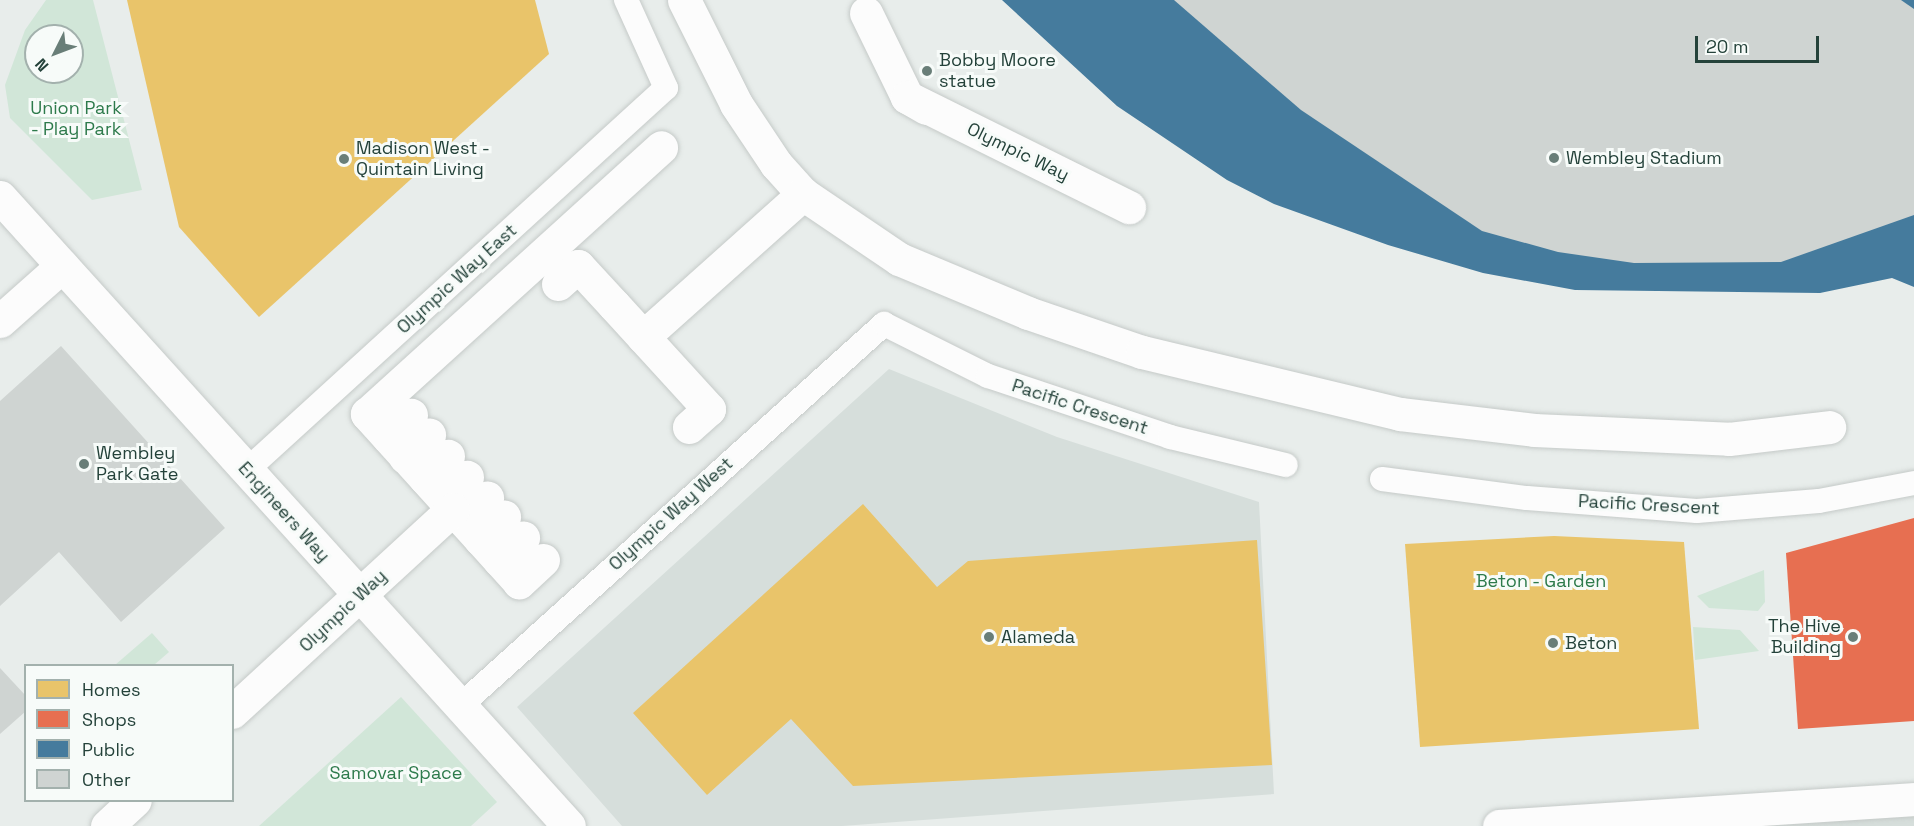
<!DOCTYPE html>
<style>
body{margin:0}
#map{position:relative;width:1914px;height:826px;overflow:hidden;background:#e8edeb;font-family:"Space Grotesk",sans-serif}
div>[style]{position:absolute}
.built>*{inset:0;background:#d6dedb}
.green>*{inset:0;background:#d1e6d8}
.homes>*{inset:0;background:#e9c46a}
.shops>*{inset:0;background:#e76f51}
.public>*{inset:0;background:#457b9d}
.building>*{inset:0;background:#cfd4d2}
.roads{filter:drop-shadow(0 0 2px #c5cac8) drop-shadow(0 0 2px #c5cac8)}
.lane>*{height:24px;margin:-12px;padding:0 12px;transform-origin:12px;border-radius:12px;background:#fcfcfc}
.street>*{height:33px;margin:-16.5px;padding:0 16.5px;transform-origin:16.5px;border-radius:16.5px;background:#fcfcfc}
.secondary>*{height:33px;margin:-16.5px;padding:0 16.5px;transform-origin:16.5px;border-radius:16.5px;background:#fcfcfc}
.dots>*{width:16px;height:16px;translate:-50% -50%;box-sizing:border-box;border:3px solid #f7fbf9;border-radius:50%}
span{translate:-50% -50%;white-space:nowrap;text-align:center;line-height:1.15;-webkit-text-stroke:6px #f7fbf9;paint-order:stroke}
.poi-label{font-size:18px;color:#24423a}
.left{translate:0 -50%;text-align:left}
.right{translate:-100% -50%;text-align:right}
.park-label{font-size:18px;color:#2d7a4b}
.street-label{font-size:18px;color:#24423a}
.legend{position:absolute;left:24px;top:664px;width:210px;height:138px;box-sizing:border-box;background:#f7fbf9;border:2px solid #a3b1ad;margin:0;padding:8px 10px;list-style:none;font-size:18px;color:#24423a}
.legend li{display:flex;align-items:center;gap:12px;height:30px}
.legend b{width:30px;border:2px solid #a3b1ad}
.north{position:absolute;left:24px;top:24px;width:60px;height:60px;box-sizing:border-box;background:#f7fbf9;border:2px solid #a3b1ad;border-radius:50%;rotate:228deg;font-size:16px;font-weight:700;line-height:24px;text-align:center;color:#24423a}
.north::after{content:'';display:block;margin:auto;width:21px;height:27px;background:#697e78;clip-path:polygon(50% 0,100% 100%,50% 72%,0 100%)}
.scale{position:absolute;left:1695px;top:36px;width:124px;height:27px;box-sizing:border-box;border:3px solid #24423a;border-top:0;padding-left:8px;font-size:18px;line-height:21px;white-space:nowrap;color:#24423a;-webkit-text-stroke:4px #f7fbf9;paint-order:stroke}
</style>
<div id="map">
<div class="built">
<i style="clip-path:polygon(889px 369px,1057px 437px,1259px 502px,1274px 794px,842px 826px,622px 826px,517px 707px)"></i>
<i style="clip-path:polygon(1914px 801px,1914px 826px,1524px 826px)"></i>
</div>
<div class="green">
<i style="clip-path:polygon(evenodd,46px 0,93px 0,142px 190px,92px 200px,10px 118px,5px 85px,25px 30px,46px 0,36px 36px,72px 36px,72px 72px,36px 72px,36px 36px)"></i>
<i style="clip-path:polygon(1764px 570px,1765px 602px,1758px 611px,1709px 608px,1697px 596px)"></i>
<i style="clip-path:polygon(1693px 627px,1740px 630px,1759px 651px,1695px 660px)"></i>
<i style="clip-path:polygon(152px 633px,169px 652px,154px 665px,115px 665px)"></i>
<i style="clip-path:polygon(401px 697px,497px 802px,471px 826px,259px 826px)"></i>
</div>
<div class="homes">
<i style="clip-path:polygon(127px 0,535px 0,549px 54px,259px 317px,179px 227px)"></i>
<i style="clip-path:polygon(863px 504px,937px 587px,968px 561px,1257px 540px,1272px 765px,853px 786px,791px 719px,707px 795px,633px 713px)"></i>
<i style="clip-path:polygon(1554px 536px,1684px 542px,1699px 729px,1420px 747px,1405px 544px)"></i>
</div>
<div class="shops">
<i style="clip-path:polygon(1914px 518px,1914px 721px,1798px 729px,1786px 553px)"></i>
</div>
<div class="public">
<i style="clip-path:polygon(1002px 0,1914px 0,1914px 287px,1892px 278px,1820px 293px,1575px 290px,1483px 273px,1388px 245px,1274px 204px,1227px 180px,1117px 106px)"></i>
</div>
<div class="building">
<i style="clip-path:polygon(1174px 0,1901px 0,1914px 9px,1914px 215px,1781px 262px,1634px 263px,1558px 252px,1482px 231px,1301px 110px)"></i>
<i style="clip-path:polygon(61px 346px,225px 528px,121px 622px,59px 552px,0 606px,0 401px)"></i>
<i style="clip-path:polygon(0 668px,26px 696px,26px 711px,0 734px)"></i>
</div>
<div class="roads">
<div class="lane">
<i style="left:247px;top:470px;width:567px;rotate:-42.36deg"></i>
<i style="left:666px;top:88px;width:97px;rotate:-114.4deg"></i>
<i style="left:1382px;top:479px;width:146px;rotate:7.5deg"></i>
<i style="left:1527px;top:498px;width:170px;rotate:4.4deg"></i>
<i style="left:1697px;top:511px;width:122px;rotate:-4.7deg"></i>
<i style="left:1819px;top:501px;width:97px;rotate:-10.7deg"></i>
<i style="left:460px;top:706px;width:571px;rotate:-42.02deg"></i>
<i style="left:884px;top:324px;width:116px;rotate:26.6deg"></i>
<i style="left:988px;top:376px;width:192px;rotate:18.5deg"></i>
<i style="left:1170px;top:437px;width:119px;rotate:13.6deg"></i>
</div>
<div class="street">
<i style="left:684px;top:0;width:116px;rotate:63.4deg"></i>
<i style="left:736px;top:104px;width:72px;rotate:56.3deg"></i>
<i style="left:776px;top:164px;width:40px;rotate:48deg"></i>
<i style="left:803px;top:194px;width:116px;rotate:34.1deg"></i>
<i style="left:899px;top:259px;width:140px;rotate:22.7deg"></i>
<i style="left:1028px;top:313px;width:120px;rotate:18.9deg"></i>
<i style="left:1142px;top:352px;width:265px;rotate:13.5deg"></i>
<i style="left:1400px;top:414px;width:135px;rotate:6.8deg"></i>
<i style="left:1534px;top:430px;width:195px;rotate:2.6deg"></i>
<i style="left:1729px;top:439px;width:101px;rotate:-6.8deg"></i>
<i style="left:866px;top:13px;width:93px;rotate:64deg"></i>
<i style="left:907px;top:97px;width:22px;rotate:30deg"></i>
<i style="left:907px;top:97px;width:248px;rotate:26.4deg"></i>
<i style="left:558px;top:284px;width:27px;rotate:-42deg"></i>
<i style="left:578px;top:266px;width:53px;rotate:47.3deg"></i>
<i style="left:614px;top:305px;width:141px;rotate:47.6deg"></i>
<i style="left:709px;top:409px;width:27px;rotate:138deg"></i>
<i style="left:0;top:321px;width:83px;rotate:-41.6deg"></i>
<i style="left:643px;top:337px;width:215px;rotate:-41.8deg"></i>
<i style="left:388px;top:437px;width:32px;rotate:-44deg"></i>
<i style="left:405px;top:457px;width:33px;rotate:-43deg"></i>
<i style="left:425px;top:478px;width:32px;rotate:-44deg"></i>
<i style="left:444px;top:499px;width:32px;rotate:-44deg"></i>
<i style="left:463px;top:520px;width:33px;rotate:-43deg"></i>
<i style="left:480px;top:539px;width:33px;rotate:-43deg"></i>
<i style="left:499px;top:560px;width:33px;rotate:-43deg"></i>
<i style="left:543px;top:560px;width:33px;rotate:137deg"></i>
<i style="left:519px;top:582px;width:227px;rotate:-132.1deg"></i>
<i style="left:367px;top:414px;width:397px;rotate:-42.2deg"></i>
<i style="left:232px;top:712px;width:300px;rotate:-42.6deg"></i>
<i style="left:107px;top:826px;width:38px;rotate:-43deg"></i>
<i style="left:1499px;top:826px;width:416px;rotate:-3.7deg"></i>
</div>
<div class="secondary">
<i style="left:0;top:197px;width:848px;rotate:47.87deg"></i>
</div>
</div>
<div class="dots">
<i style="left:927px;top:71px;background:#697e78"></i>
<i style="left:1554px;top:158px;background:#697e78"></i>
<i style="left:344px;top:159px;background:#697e78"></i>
<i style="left:84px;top:464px;background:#697e78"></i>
<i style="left:989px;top:637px;background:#697e78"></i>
<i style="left:1853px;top:637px;background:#697e78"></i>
<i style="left:1553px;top:643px;background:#697e78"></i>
</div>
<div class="poi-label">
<span class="left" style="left:939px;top:71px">Bobby Moore<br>statue</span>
<span class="left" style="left:356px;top:159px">Madison West -<br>Quintain Living</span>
<span class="left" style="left:1566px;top:158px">Wembley Stadium</span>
<span class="left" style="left:96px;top:464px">Wembley<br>Park Gate</span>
<span class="right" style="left:1841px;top:637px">The Hive<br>Building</span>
<span class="left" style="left:1001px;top:637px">Alameda</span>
<span class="left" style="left:1565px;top:643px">Beton</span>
</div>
<div class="park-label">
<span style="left:76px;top:119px">Union Park<br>- Play Park</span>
<span style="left:1541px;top:581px">Beton - Garden</span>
<span style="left:396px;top:773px">Samovar Space</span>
</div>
<div class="street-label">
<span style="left:1018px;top:152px;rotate:26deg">Olympic Way</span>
<span style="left:457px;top:279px;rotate:-42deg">Olympic Way East</span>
<span style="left:1080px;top:407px;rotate:18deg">Pacific Crescent</span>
<span style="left:1649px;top:505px;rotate:3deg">Pacific Crescent</span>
<span style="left:284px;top:512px;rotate:48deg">Engineers Way</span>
<span style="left:671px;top:514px;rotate:-42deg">Olympic Way West</span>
<span style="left:343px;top:611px;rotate:-43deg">Olympic Way</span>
</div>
<ul class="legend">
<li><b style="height:16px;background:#e9c46a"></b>Homes</li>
<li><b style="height:16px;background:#e76f51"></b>Shops</li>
<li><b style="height:16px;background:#457b9d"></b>Public</li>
<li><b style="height:16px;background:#cfd4d2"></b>Other</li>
</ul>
<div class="north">N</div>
<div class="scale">20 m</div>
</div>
